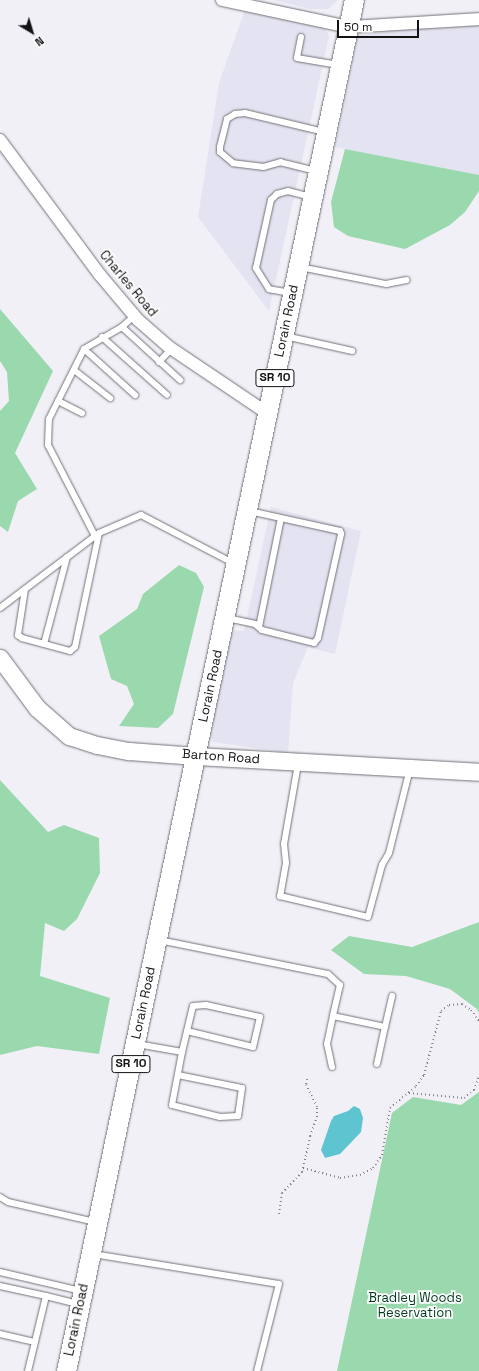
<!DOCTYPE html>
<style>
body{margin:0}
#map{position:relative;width:479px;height:1371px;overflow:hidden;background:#f1f0f7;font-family:"Space Grotesk",sans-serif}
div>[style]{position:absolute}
.built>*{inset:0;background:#e4e3f1}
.green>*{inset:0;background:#9ad8ad}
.water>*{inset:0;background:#5ec5d0}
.path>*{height:2px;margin-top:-1px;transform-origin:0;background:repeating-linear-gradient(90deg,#848388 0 1px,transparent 0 4px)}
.roads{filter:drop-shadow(0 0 1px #717177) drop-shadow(0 0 1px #717177)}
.lane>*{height:6px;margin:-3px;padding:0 3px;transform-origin:3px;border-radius:3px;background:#fff}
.street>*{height:12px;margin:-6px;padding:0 6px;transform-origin:6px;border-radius:6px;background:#fff}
.secondary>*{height:17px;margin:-8.5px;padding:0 8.5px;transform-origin:8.5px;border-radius:8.5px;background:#fff}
.primary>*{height:19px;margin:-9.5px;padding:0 9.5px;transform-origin:9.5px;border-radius:9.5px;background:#fff}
span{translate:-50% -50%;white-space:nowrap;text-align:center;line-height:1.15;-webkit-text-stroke:3.5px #fefefe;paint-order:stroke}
.shield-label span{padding:1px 3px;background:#fefefe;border:1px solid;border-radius:3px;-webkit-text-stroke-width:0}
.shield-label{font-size:12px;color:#121114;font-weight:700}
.street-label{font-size:13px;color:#121114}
.park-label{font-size:13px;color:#033a1d}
.north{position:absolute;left:12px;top:12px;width:40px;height:40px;-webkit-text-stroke:3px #fefefe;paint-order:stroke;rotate:142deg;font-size:11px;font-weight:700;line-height:16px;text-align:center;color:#121114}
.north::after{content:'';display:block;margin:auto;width:14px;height:18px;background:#121114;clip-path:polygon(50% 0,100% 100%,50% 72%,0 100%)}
.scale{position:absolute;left:337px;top:20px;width:82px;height:18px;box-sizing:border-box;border:2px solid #121114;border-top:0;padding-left:5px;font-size:12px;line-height:14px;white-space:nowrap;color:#121114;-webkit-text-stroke:3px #fefefe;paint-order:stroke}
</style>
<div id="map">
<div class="built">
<i style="clip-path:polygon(274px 0,338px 0,328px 9px,309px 9px)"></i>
<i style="clip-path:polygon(246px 7px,325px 28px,329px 36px,269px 311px,198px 217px,219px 83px)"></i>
<i style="clip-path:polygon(457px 24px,479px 24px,479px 175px,335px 147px,358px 35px)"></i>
<i style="clip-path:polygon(271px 507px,361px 531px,335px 654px,308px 647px,293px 683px,288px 753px,212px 742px,211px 732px,232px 630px,244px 631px)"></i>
</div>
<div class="green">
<i style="clip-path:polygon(345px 149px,479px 175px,479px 191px,465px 212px,450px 225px,405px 249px,348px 236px,334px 227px,331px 202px)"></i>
<i style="clip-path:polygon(0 309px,53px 371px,15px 453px,37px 489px,18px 501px,8px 532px,0 526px,0 411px,9px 401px,7px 372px,0 361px)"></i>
<i style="clip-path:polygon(179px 565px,196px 573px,204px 587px,173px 714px,158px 728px,119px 726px,134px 704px,127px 686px,111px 679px,99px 636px,137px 609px,143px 594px)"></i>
<i style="clip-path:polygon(0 780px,48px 832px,64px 825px,99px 838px,100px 873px,77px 919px,64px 931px,45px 923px,40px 976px,110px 998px,99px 1054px,37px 1046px,0 1055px)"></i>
<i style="clip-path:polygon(479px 922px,479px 1013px,477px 1009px,450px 989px,406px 976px,364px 974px,331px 950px,349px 936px,412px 947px)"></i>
<i style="clip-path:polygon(479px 1092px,479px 1371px,337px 1371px,392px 1113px,413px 1097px,461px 1105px)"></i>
</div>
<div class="water">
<i style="clip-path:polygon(354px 1106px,360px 1109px,363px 1118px,361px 1132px,340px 1154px,325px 1158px,321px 1150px,331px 1121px,334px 1116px,348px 1111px)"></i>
</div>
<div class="path">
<i style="left:409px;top:1093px;width:55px;rotate:5.2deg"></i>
<i style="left:464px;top:1098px;width:13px;rotate:-39deg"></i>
<i style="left:474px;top:1090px;width:15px;rotate:-70deg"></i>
<i style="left:303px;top:1168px;width:38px;rotate:15deg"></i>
<i style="left:340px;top:1178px;width:20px;rotate:-9deg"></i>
<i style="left:360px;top:1175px;width:15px;rotate:-28deg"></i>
<i style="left:373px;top:1168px;width:16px;rotate:-55deg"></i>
<i style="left:382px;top:1155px;width:48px;rotate:-80.3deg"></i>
<i style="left:390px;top:1108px;width:34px;rotate:-40deg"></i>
<i style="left:416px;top:1086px;width:14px;rotate:-54deg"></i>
<i style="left:424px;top:1075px;width:66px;rotate:-75.1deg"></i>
<i style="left:441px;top:1011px;width:10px;rotate:-37deg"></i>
<i style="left:449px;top:1005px;width:13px;rotate:-4deg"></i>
<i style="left:462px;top:1004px;width:11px;rotate:34deg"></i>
<i style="left:471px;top:1010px;width:14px;rotate:54deg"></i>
<i style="left:279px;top:1214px;width:21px;rotate:-82deg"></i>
<i style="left:282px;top:1193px;width:29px;rotate:-46deg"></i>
<i style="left:302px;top:1172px;width:37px;rotate:-77deg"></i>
<i style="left:310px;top:1136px;width:20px;rotate:-70deg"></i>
<i style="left:317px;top:1117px;width:10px;rotate:-90deg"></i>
<i style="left:317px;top:1107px;width:25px;rotate:-116deg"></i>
<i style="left:306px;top:1084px;width:7px;rotate:-74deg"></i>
</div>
<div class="roads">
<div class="lane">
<i style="left:301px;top:37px;width:21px;rotate:101deg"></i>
<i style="left:297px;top:58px;width:42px;rotate:9.7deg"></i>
<i style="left:316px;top:171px;width:36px;rotate:-166deg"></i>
<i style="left:281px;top:162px;width:18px;rotate:164deg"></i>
<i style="left:264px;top:167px;width:31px;rotate:-173deg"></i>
<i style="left:233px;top:163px;width:17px;rotate:-140deg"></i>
<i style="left:220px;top:152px;width:5px;rotate:-90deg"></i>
<i style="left:220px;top:147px;width:29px;rotate:-76deg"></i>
<i style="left:227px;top:119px;width:9px;rotate:-32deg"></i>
<i style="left:235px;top:114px;width:10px;rotate:-6deg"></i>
<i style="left:245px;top:113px;width:81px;rotate:13.5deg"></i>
<i style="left:300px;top:267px;width:88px;rotate:11.2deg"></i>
<i style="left:386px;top:284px;width:21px;rotate:-11deg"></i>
<i style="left:291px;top:293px;width:22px;rotate:-170deg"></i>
<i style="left:269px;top:289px;width:25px;rotate:-122deg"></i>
<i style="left:256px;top:268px;width:70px;rotate:-77.6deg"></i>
<i style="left:271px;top:200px;width:8px;rotate:-45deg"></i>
<i style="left:277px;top:194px;width:11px;rotate:-15deg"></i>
<i style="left:288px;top:191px;width:23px;rotate:15deg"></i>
<i style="left:122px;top:327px;width:16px;rotate:-43deg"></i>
<i style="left:285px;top:336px;width:69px;rotate:12.6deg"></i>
<i style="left:102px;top:337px;width:87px;rotate:41.7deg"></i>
<i style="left:84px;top:349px;width:69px;rotate:42deg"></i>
<i style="left:159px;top:362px;width:18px;rotate:-47deg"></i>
<i style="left:74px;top:370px;width:46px;rotate:37.9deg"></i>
<i style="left:58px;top:401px;width:27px;rotate:27deg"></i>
<i style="left:95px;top:536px;width:102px;rotate:-117.3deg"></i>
<i style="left:48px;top:445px;width:26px;rotate:-88deg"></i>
<i style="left:49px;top:419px;width:78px;rotate:-63.4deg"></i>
<i style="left:84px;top:349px;width:44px;rotate:-30.1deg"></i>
<i style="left:122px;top:327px;width:79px;rotate:42.4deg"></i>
<i style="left:25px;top:589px;width:47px;rotate:98.7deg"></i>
<i style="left:18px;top:635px;width:5px;rotate:37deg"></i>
<i style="left:22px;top:638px;width:50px;rotate:15.2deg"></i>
<i style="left:70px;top:651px;width:6px;rotate:-39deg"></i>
<i style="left:75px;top:647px;width:116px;rotate:-78.1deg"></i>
<i style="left:0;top:608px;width:124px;rotate:-37.1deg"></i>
<i style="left:99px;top:533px;width:46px;rotate:-23.2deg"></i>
<i style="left:141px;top:515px;width:104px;rotate:27.6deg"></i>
<i style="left:227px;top:618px;width:29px;rotate:12deg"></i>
<i style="left:255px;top:624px;width:9px;rotate:41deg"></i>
<i style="left:262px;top:630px;width:54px;rotate:14deg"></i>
<i style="left:314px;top:643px;width:6px;rotate:-51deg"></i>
<i style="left:318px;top:638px;width:107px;rotate:-77.5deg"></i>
<i style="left:341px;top:534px;width:3px;rotate:-108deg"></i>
<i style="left:340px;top:531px;width:93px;rotate:-167.6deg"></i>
<i style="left:259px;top:627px;width:111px;rotate:-78.6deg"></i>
<i style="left:44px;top:644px;width:90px;rotate:-75.2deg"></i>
<i style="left:298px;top:764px;width:81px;rotate:99.9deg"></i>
<i style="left:284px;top:844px;width:19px;rotate:84deg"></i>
<i style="left:286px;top:863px;width:34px;rotate:100deg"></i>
<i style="left:280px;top:896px;width:90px;rotate:13.4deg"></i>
<i style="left:368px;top:917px;width:54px;rotate:-74.9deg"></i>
<i style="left:382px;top:865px;width:14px;rotate:-60deg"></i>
<i style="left:389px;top:853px;width:87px;rotate:-76deg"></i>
<i style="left:159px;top:940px;width:172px;rotate:11.4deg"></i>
<i style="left:328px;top:974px;width:16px;rotate:43deg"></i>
<i style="left:340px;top:985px;width:32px;rotate:103deg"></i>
<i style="left:333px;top:1016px;width:53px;rotate:11.9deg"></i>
<i style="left:385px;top:1027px;width:32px;rotate:-77deg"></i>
<i style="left:137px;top:1044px;width:46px;rotate:10.1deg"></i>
<i style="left:182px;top:1052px;width:47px;rotate:-76.6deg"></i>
<i style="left:193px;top:1006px;width:13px;rotate:-4deg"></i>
<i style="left:206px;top:1005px;width:55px;rotate:12.5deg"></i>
<i style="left:260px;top:1017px;width:31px;rotate:103deg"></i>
<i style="left:253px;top:1047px;width:68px;rotate:-166.4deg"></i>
<i style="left:377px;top:1064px;width:38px;rotate:-78deg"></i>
<i style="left:332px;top:1067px;width:24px;rotate:-102deg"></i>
<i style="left:327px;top:1044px;width:29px;rotate:-78deg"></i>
<i style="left:178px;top:1075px;width:65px;rotate:11.5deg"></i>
<i style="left:242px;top:1088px;width:28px;rotate:98deg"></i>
<i style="left:238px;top:1116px;width:18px;rotate:177deg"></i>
<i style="left:220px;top:1117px;width:49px;rotate:-166deg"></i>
<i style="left:172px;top:1105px;width:54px;rotate:-79.3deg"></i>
<i style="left:0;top:1197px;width:9px;rotate:32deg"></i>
<i style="left:8px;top:1202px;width:89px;rotate:12.9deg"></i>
<i style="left:93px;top:1254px;width:188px;rotate:9.2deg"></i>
<i style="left:279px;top:1284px;width:90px;rotate:104.2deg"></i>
<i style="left:0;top:1272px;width:83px;rotate:13.2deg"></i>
<i style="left:0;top:1286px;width:47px;rotate:12.3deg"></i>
<i style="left:0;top:1334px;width:35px;rotate:13deg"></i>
<i style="left:28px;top:1371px;width:77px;rotate:-76.5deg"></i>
<i style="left:46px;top:1296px;width:34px;rotate:14deg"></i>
</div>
<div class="street">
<i style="left:222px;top:0;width:130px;rotate:12deg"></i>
<i style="left:349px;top:27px;width:130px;rotate:-3.5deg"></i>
<i style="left:0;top:140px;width:168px;rotate:53.5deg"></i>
<i style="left:100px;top:275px;width:59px;rotate:49.8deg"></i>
<i style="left:138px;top:320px;width:41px;rotate:41.1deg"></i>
<i style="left:169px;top:347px;width:118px;rotate:34deg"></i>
</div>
<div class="secondary">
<i style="left:0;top:658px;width:62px;rotate:53.5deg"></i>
<i style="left:37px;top:708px;width:43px;rotate:41.2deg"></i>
<i style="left:69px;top:736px;width:29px;rotate:18deg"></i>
<i style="left:97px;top:745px;width:33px;rotate:11deg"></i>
<i style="left:129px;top:751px;width:67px;rotate:4.3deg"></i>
<i style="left:196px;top:756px;width:283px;rotate:3.2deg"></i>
</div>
<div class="primary">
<i style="left:66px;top:1371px;width:1401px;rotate:-78.14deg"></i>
</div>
</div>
<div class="shield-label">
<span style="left:275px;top:378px">SR 10</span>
<span style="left:131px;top:1064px">SR 10</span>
</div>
<div class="street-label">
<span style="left:128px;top:284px;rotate:50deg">Charles Road</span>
<span style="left:287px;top:321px;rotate:-78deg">Lorain Road</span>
<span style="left:211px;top:686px;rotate:-78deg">Lorain Road</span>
<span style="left:221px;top:757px;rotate:4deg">Barton Road</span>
<span style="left:144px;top:1003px;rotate:-78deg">Lorain Road</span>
<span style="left:77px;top:1320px;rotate:-78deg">Lorain Road</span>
</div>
<div class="park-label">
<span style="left:415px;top:1306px">Bradley Woods<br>Reservation</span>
</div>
<div class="north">N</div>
<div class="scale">50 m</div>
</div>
